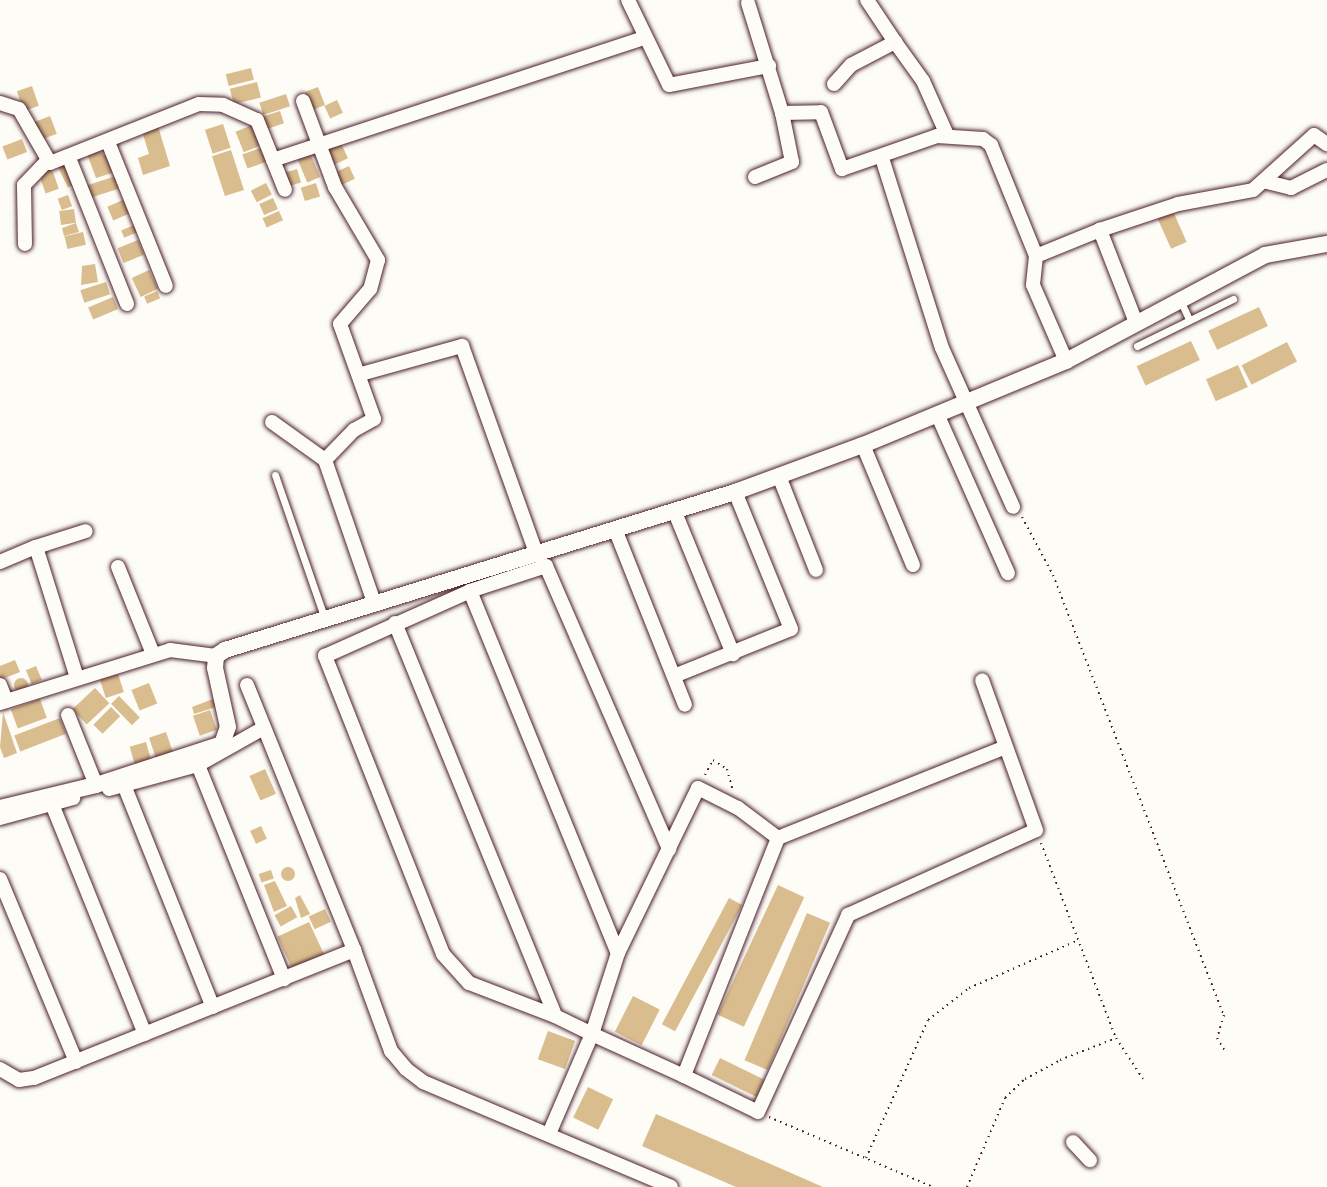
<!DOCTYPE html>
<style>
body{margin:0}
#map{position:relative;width:1327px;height:1187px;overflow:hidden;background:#fdfcf7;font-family:"Gochi Hand",sans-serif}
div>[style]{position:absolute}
.building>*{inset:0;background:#dabd8e;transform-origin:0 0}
.round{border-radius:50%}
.path>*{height:2px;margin-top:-1px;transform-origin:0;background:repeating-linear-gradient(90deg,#4a1f2b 0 1.5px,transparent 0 6px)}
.roads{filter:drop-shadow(0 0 2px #4a1f2b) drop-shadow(0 0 2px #4a1f2b)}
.service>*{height:7px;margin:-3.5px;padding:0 3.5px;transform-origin:3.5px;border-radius:3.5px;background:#fdfcf7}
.minor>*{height:14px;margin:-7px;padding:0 7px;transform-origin:7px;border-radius:7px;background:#fdfcf7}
.tertiary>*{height:16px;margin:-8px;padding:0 8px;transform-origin:8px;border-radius:8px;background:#fdfcf7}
span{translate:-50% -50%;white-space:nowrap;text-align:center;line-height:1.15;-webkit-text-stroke:4.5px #fdfcf7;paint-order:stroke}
</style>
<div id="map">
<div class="building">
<i style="left:251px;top:68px;width:12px;height:26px;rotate:76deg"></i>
<i style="left:257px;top:82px;width:16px;height:28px;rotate:76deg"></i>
<i style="left:32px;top:86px;width:21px;height:16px;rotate:71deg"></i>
<i style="clip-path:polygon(318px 87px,325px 105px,310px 111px,306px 100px,314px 97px,307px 99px,305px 92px)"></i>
<i style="left:286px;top:94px;width:13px;height:28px;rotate:72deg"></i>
<i style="left:337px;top:100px;width:14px;height:14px;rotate:65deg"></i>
<i style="left:280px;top:111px;width:13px;height:18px;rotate:72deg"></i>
<i style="left:50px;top:116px;width:19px;height:18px;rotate:69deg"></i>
<i style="clip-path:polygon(157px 123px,170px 166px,143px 175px,138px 158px,149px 154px,141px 128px)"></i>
<i style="left:223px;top:124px;width:25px;height:19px;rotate:72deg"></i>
<i style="left:255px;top:124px;width:22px;height:21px;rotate:68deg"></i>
<i style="left:22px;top:139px;width:14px;height:21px;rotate:69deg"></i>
<i style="left:340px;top:141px;width:19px;height:16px;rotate:65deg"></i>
<i style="left:263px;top:147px;width:15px;height:22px;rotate:70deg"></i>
<i style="clip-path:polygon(97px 150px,110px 159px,115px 172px,96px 178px,87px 154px)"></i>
<i style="left:231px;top:150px;width:42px;height:20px;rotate:72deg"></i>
<i style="left:310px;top:153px;width:26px;height:14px;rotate:67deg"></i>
<i style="left:65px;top:161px;width:25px;height:9px;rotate:64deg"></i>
<i style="left:349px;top:166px;width:14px;height:15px;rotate:65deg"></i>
<i style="left:52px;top:169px;width:21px;height:14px;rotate:71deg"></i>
<i style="left:297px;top:169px;width:14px;height:17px;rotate:73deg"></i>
<i style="left:119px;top:175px;width:13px;height:34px;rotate:72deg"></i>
<i style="left:266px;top:183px;width:13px;height:17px;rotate:63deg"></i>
<i style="left:316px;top:183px;width:14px;height:16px;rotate:73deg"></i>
<i style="left:68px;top:195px;width:12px;height:11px;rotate:70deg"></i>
<i style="left:273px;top:198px;width:12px;height:15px;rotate:66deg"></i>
<i style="left:123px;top:200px;width:15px;height:17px;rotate:67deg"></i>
<i style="left:74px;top:209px;width:14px;height:15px;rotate:82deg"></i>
<i style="left:1172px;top:209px;width:36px;height:17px;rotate:66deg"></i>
<i style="left:279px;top:211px;width:10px;height:18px;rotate:66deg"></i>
<i style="clip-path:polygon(76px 223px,79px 232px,64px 236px,62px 228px)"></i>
<i style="left:134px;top:225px;width:8px;height:14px;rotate:67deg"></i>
<i style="left:83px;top:232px;width:13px;height:19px;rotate:77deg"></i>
<i style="left:138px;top:240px;width:16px;height:22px;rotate:68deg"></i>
<i style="clip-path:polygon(95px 264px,98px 282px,81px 285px,82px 266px)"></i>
<i style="left:149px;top:270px;width:21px;height:19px;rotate:65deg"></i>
<i style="left:106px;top:282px;width:13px;height:27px;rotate:72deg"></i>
<i style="left:157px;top:291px;width:8px;height:14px;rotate:67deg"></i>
<i style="left:113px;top:297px;width:13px;height:27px;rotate:67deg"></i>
<i style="left:1259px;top:307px;width:21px;height:56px;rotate:65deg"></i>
<i style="left:1191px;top:341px;width:21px;height:60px;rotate:65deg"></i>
<i style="left:1287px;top:342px;width:22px;height:51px;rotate:63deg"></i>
<i style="left:1238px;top:365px;width:24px;height:35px;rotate:66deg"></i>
<i style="clip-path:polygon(15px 660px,20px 672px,0 680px,0 666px)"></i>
<i style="left:36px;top:666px;width:15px;height:11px;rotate:67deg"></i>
<i style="left:118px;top:674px;width:19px;height:19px;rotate:72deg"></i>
<i class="round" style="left:14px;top:678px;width:14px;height:14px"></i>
<i style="left:149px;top:683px;width:22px;height:19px;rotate:68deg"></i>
<i style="left:95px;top:688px;width:21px;height:31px;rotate:47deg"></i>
<i style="left:119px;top:696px;width:30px;height:11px;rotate:46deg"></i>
<i style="left:40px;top:699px;width:20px;height:31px;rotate:70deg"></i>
<i style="clip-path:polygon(213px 699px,216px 707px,194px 714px,192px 707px)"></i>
<i style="left:111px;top:707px;width:13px;height:25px;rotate:45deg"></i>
<i style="left:210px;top:710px;width:21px;height:18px;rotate:71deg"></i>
<i style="clip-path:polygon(3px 712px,17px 753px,4px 758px,0 747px)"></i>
<i style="left:60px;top:718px;width:17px;height:49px;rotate:69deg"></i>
<i style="left:166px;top:732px;width:21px;height:18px;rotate:71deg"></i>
<i style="left:146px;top:742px;width:18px;height:17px;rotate:74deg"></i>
<i style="left:265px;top:769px;width:27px;height:17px;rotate:66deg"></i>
<i style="left:261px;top:826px;width:14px;height:12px;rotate:65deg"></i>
<i class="round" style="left:281px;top:867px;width:14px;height:14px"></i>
<i style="left:271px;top:870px;width:9px;height:13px;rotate:72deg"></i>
<i style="clip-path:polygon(275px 881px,287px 906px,274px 912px,264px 885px)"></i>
<i style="left:778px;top:885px;width:29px;height:143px;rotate:25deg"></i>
<i style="clip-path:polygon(300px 895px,310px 914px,301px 918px,295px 898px)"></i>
<i style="left:729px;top:898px;width:15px;height:143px;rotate:28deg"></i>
<i style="left:291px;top:906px;width:13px;height:19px;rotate:61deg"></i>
<i style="left:325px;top:909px;width:14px;height:18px;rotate:65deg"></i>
<i style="left:807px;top:913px;width:25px;height:160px;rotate:23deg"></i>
<i style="left:309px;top:922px;width:38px;height:35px;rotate:65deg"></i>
<i style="left:633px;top:996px;width:30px;height:40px;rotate:27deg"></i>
<i style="left:548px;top:1031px;width:29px;height:30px;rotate:20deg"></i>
<i style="left:720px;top:1058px;width:50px;height:19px;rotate:26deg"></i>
<i style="left:588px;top:1087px;width:28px;height:34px;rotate:26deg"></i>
<i style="clip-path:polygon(656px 1114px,823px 1187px,736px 1187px,642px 1146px)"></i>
</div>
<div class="path">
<i style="left:1022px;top:517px;width:66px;rotate:61.9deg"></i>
<i style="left:1053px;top:575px;width:472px;rotate:68.8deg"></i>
<i style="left:1224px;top:1015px;width:24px;rotate:107deg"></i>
<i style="left:1217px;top:1038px;width:15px;rotate:58deg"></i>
<i style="left:705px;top:775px;width:17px;rotate:-62deg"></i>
<i style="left:713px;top:760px;width:17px;rotate:33deg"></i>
<i style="left:727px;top:769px;width:23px;rotate:75deg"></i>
<i style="left:1041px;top:843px;width:209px;rotate:69deg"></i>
<i style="left:1116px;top:1038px;width:49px;rotate:56.6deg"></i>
<i style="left:769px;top:1117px;width:178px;rotate:23.1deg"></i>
<i style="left:866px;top:1158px;width:151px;rotate:-65.8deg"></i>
<i style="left:928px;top:1020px;width:52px;rotate:-38deg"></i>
<i style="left:969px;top:988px;width:120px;rotate:-23.6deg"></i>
<i style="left:967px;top:1187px;width:97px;rotate:-66.9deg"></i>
<i style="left:1005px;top:1098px;width:28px;rotate:-44deg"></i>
<i style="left:1025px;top:1079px;width:40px;rotate:-28deg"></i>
<i style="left:1060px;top:1060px;width:60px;rotate:-21.4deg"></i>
</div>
<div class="roads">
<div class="service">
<i style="left:1181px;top:302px;width:19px;rotate:65deg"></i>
<i style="left:1137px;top:346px;width:107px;rotate:-26.1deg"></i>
<i style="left:275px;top:475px;width:152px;rotate:70.9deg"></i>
</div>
<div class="minor">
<i style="left:628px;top:0;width:94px;rotate:64.2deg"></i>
<i style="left:669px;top:85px;width:102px;rotate:-10.8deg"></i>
<i style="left:867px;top:0;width:50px;rotate:56.3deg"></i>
<i style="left:748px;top:3px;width:115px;rotate:72.8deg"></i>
<i style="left:782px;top:113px;width:39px;rotate:-1deg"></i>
<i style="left:821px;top:112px;width:61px;rotate:69.8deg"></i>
<i style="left:842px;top:169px;width:101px;rotate:-19.2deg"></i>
<i style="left:937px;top:136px;width:46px;rotate:3.7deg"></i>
<i style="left:983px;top:139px;width:10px;rotate:37deg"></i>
<i style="left:991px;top:145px;width:120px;rotate:67.9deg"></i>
<i style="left:1036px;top:256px;width:29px;rotate:96deg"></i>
<i style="left:1033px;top:285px;width:83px;rotate:66.5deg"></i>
<i style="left:834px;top:84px;width:25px;rotate:-48deg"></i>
<i style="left:851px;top:65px;width:50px;rotate:-27.6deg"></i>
<i style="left:895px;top:42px;width:48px;rotate:54.3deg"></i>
<i style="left:923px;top:81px;width:59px;rotate:66deg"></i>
<i style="left:303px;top:101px;width:92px;rotate:69.6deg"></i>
<i style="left:335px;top:187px;width:85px;rotate:59.5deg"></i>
<i style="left:378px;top:260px;width:30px;rotate:105deg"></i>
<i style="left:370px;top:289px;width:46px;rotate:130.6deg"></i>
<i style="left:340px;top:324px;width:101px;rotate:70.3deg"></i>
<i style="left:374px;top:419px;width:23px;rotate:151deg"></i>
<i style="left:354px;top:430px;width:42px;rotate:134deg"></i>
<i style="left:0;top:103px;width:20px;rotate:18deg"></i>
<i style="left:19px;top:109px;width:62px;rotate:60.1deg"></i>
<i style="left:50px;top:163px;width:160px;rotate:-21.6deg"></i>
<i style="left:199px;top:104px;width:24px;rotate:2deg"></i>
<i style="left:223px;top:105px;width:37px;rotate:24deg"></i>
<i style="left:257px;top:120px;width:75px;rotate:68.2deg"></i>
<i style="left:108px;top:142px;width:155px;rotate:68.1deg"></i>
<i style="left:69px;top:158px;width:157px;rotate:68.3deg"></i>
<i style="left:882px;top:158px;width:199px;rotate:72.5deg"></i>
<i style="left:942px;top:348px;width:174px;rotate:65.9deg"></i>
<i style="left:273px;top:160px;width:391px;rotate:-18.2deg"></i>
<i style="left:755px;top:177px;width:40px;rotate:-22deg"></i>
<i style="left:792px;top:162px;width:50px;rotate:-101.5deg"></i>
<i style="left:1267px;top:182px;width:25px;rotate:14deg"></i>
<i style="left:1291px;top:188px;width:40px;rotate:-26.6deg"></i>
<i style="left:25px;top:244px;width:59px;rotate:-91deg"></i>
<i style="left:24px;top:185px;width:32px;rotate:-46deg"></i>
<i style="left:1036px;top:256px;width:69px;rotate:-22.1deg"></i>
<i style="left:1135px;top:320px;width:97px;rotate:-111.3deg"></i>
<i style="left:1100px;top:230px;width:82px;rotate:-18.4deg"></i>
<i style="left:1178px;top:204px;width:76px;rotate:-10.6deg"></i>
<i style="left:1253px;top:190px;width:82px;rotate:-42deg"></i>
<i style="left:1314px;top:135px;width:16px;rotate:35deg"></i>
<i style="left:361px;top:374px;width:105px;rotate:-15.5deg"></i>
<i style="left:462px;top:346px;width:222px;rotate:70.3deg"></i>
<i style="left:938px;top:416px;width:172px;rotate:66deg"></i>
<i style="left:272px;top:422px;width:65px;rotate:35.6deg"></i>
<i style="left:325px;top:460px;width:153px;rotate:71deg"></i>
<i style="left:863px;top:445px;width:130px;rotate:67.4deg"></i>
<i style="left:779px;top:476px;width:101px;rotate:68.5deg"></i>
<i style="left:674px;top:510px;width:156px;rotate:67.7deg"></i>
<i style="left:615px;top:529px;width:189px;rotate:68.3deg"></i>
<i style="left:36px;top:547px;width:52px;rotate:-17.7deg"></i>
<i style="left:0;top:562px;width:39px;rotate:-23deg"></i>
<i style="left:36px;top:547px;width:137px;rotate:72.6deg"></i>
<i style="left:118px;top:567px;width:94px;rotate:68.1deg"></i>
<i style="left:470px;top:591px;width:391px;rotate:67.8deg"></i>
<i style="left:395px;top:623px;width:424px;rotate:67.8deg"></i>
<i style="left:555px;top:1016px;width:41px;rotate:25.9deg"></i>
<i style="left:592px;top:1034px;width:85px;rotate:-72.2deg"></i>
<i style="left:618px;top:953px;width:183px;rotate:-64.1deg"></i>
<i style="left:698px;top:788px;width:45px;rotate:26.6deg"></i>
<i style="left:738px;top:808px;width:50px;rotate:36.9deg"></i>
<i style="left:778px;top:838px;width:256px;rotate:111.6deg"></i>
<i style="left:684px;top:1076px;width:101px;rotate:-155.5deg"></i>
<i style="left:592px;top:1034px;width:109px;rotate:113.3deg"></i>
<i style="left:674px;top:676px;width:126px;rotate:-21.9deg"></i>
<i style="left:791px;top:629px;width:148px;rotate:-112.2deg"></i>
<i style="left:0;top:685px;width:17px;rotate:69deg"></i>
<i style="left:247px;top:685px;width:286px;rotate:68deg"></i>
<i style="left:0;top:703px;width:178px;rotate:-17.3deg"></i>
<i style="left:170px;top:650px;width:46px;rotate:7.4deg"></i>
<i style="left:68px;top:715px;width:75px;rotate:68.2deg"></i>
<i style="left:198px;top:765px;width:231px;rotate:68.1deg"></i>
<i style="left:124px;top:785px;width:239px;rotate:68.2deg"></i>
<i style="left:109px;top:789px;width:92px;rotate:-15.1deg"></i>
<i style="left:198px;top:765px;width:73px;rotate:-29.4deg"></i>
<i style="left:52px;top:804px;width:248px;rotate:68deg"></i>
<i style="left:0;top:818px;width:76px;rotate:-15.3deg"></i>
<i style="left:778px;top:838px;width:245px;rotate:-21.8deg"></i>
<i style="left:0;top:879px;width:198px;rotate:67.4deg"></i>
<i style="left:555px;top:1016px;width:92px;rotate:-159deg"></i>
<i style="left:469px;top:983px;width:39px;rotate:-132deg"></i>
<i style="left:443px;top:954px;width:321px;rotate:-111.6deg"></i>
<i style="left:325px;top:656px;width:159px;rotate:-24.1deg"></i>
<i style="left:470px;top:591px;width:80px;rotate:-18.2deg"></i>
<i style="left:546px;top:566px;width:309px;rotate:66.5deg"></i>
<i style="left:0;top:1069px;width:22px;rotate:30deg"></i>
<i style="left:19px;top:1080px;width:15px;rotate:-8deg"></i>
<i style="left:34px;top:1078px;width:345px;rotate:-21.8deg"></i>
<i style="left:354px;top:950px;width:108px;rotate:69.9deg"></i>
<i style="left:391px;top:1051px;width:23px;rotate:50deg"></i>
<i style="left:406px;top:1069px;width:21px;rotate:37deg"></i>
<i style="left:423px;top:1082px;width:269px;rotate:22.9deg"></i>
<i style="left:684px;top:1076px;width:82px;rotate:25.9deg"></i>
<i style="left:758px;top:1112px;width:217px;rotate:-65.4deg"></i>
<i style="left:848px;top:915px;width:206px;rotate:-24.3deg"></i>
<i style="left:1036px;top:830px;width:159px;rotate:-109.8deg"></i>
<i style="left:1073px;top:1142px;width:25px;rotate:47deg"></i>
</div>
<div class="tertiary">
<i style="left:0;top:808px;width:99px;rotate:-13.5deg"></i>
<i style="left:96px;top:785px;width:133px;rotate:-18deg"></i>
<i style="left:222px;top:744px;width:18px;rotate:-71deg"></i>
<i style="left:228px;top:727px;width:60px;rotate:-102.4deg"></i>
<i style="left:215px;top:668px;width:12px;rotate:-85deg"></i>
<i style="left:216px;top:656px;width:11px;rotate:-34deg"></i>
<i style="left:225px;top:650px;width:534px;rotate:-17.21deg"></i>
<i style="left:735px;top:492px;width:136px;rotate:-20.2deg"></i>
<i style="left:863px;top:445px;width:220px;rotate:-22.5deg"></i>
<i style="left:1066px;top:361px;width:225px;rotate:-28deg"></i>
<i style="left:1265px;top:255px;width:63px;rotate:-10.1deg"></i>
</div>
</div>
</div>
